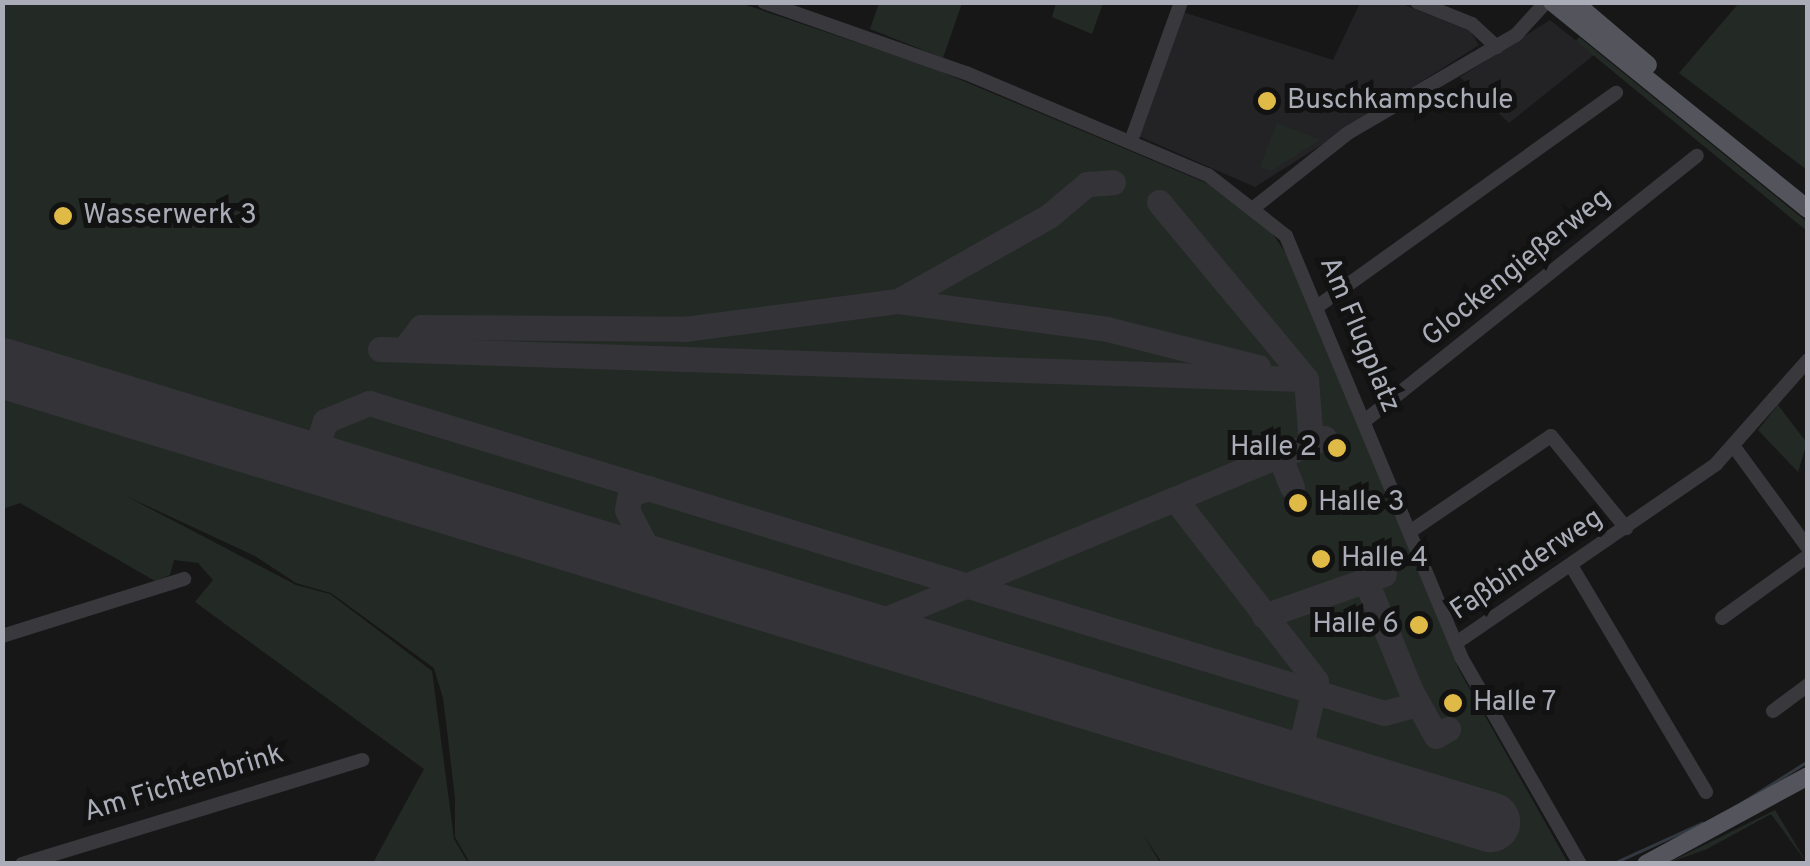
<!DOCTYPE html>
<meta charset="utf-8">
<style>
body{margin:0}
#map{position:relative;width:1810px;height:866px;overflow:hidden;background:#171718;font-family:Overpass,sans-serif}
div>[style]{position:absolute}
.built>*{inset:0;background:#232325}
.green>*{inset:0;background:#232a25}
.stream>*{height:2.5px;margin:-1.25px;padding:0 1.25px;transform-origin:1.25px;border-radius:1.25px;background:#313840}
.taxiway>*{height:25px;margin:-12.5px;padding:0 12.5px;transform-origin:12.5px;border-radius:12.5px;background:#343438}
.runway>*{height:60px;margin:-30px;padding:0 30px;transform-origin:30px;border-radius:30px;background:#343438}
.minor>*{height:14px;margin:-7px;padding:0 7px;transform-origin:7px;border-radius:7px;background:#38383d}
.major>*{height:18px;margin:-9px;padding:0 9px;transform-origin:9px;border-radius:9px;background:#54555c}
.dots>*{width:28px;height:28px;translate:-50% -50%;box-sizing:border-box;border:5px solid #121213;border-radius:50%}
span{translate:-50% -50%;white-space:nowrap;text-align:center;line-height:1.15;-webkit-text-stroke:10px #121213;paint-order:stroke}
.poi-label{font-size:28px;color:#aaadb7}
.left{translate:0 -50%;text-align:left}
.right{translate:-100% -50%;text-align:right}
.street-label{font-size:28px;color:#aaadb7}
.frame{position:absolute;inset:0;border:5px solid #aaadb7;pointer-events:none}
</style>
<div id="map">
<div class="built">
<i style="clip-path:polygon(1360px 3px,1400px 3px,1470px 31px,1479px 45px,1255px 187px,1136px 135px,1183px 12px,1333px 60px)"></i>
<i style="clip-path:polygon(1550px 20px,1594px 55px,1509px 123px,1460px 77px)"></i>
</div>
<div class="green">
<i style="clip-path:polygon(3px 3px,740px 3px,935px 69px,1211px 185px,1272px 233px,1295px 266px,1459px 670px,1568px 863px,1162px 863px,1144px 836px,1160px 863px,470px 863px,455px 837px,455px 798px,447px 730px,443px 698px,434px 668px,331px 593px,296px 583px,255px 556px,126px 496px,296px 585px,330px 594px,432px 671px,454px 839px,468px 863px,373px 863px,424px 769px,195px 602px,213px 580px,198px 563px,174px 560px,170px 575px,155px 581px,20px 503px,3px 509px)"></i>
<i style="clip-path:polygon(879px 3px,962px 3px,943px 58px,870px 29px)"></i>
<i style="clip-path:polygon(1056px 3px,1103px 3px,1092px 34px,1052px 17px)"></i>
<i style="clip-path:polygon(1739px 3px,1807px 3px,1807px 170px,1679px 73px)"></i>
<i style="clip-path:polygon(1579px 37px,1807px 222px,1807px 231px,1576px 41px)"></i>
<i style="clip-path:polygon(1277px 123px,1320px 140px,1271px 171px,1260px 167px)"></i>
<i style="clip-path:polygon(1778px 405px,1807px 443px,1798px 472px,1758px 430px)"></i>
<i style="clip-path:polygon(1775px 810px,1807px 863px,1771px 814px,1707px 849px,1668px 863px)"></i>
</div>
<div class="stream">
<i style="left:1741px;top:803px;width:79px;rotate:-32.1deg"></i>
<i style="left:1612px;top:864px;width:99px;rotate:-24.5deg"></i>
</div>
<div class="taxiway">
<i style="left:1159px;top:202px;width:230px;rotate:50.3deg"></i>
<i style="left:1306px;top:379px;width:64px;rotate:85.5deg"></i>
<i style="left:1311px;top:443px;width:14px;rotate:-21deg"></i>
<i style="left:898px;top:301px;width:173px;rotate:-29.4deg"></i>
<i style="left:1049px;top:216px;width:50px;rotate:-40.1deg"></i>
<i style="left:1087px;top:184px;width:26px;rotate:-4deg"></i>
<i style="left:380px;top:349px;width:926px;rotate:1.86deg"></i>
<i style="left:404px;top:349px;width:28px;rotate:-52deg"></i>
<i style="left:421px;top:327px;width:263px;rotate:0.4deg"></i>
<i style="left:684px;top:329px;width:216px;rotate:-7.5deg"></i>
<i style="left:898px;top:301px;width:211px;rotate:7.6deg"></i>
<i style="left:1107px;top:329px;width:156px;rotate:14.1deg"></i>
<i style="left:328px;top:468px;width:22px;rotate:-122deg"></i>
<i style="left:316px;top:449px;width:29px;rotate:-72deg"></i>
<i style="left:325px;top:421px;width:48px;rotate:-22.2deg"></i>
<i style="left:369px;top:403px;width:1061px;rotate:16.98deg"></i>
<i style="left:1384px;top:713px;width:35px;rotate:-15deg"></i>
<i style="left:1292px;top:487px;width:35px;rotate:-112deg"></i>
<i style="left:1279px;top:455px;width:16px;rotate:-18deg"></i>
<i style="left:649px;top:488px;width:20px;rotate:162deg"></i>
<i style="left:630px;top:494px;width:16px;rotate:101deg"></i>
<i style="left:627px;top:510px;width:52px;rotate:62.4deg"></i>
<i style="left:651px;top:556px;width:32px;rotate:35deg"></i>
<i style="left:1175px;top:499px;width:230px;rotate:52.2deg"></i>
<i style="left:1316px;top:681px;width:61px;rotate:103.3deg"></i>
<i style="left:1302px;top:740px;width:39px;rotate:159deg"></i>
<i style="left:1366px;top:581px;width:119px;rotate:67.8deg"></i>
<i style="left:1411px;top:691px;width:51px;rotate:60.9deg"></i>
<i style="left:1436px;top:736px;width:14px;rotate:-30deg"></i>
<i style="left:908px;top:610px;width:24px;rotate:114deg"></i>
<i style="left:898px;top:632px;width:25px;rotate:40deg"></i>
<i style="left:1264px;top:616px;width:127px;rotate:-19.3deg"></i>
<i style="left:842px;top:625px;width:32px;rotate:-2deg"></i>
<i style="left:874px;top:624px;width:439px;rotate:-22.6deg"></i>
</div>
<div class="runway">
<i style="left:2px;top:368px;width:1556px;rotate:16.97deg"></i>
</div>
<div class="minor">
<i style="left:764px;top:2px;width:214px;rotate:19.4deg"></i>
<i style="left:966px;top:73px;width:263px;rotate:22.9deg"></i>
<i style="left:1208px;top:175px;width:99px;rotate:38deg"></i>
<i style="left:1286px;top:236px;width:456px;rotate:67.4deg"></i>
<i style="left:1461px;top:657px;width:239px;rotate:60.1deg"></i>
<i style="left:1417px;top:2px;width:59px;rotate:21.8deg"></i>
<i style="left:1472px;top:24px;width:34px;rotate:43deg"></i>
<i style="left:1131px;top:141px;width:148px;rotate:-70.2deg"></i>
<i style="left:1256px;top:206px;width:117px;rotate:-38.4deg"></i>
<i style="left:1348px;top:133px;width:194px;rotate:-30.3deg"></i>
<i style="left:1516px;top:35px;width:45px;rotate:-47.7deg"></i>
<i style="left:1321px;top:304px;width:363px;rotate:-35.6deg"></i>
<i style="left:1367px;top:419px;width:422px;rotate:-38.6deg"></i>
<i style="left:1735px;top:448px;width:124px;rotate:53.9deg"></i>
<i style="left:1411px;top:531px;width:169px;rotate:-34.2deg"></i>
<i style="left:1551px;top:436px;width:119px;rotate:50.8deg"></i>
<i style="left:1572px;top:567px;width:262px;rotate:59.2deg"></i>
<i style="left:1722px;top:618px;width:106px;rotate:-35.8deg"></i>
<i style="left:2px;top:636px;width:191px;rotate:-17.4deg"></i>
<i style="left:1456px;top:643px;width:316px;rotate:-34.5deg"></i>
<i style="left:1716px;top:464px;width:139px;rotate:-48.5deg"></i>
<i style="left:1773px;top:711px;width:44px;rotate:-36.6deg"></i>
<i style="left:22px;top:864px;width:356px;rotate:-17deg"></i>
</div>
<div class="major">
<i style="left:1552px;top:2px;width:329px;rotate:39deg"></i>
<i style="left:1574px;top:2px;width:97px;rotate:40.4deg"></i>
<i style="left:1646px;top:864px;width:184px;rotate:-28.5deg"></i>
</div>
<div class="dots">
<i style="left:1267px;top:101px;background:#e0ba47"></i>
<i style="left:63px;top:216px;background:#e0ba47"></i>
<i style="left:1337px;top:448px;background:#e0ba47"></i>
<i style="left:1298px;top:503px;background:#e0ba47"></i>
<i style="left:1321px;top:559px;background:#e0ba47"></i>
<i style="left:1419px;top:625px;background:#e0ba47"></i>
<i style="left:1453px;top:703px;background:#e0ba47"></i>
</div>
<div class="poi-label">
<span class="left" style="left:1287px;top:101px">Buschkampschule</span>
<span class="left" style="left:83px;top:216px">Wasserwerk 3</span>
<span class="right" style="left:1317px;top:448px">Halle 2</span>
<span class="left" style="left:1318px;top:503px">Halle 3</span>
<span class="left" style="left:1341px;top:559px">Halle 4</span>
<span class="right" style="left:1399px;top:625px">Halle 6</span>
<span class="left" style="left:1473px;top:703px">Halle 7</span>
</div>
<div class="street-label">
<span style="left:1517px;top:268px;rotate:-39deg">Glockengießerweg</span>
<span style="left:1359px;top:335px;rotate:67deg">Am Flugplatz</span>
<span style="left:1527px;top:565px;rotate:-34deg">Faßbinderweg</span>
<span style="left:184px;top:784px;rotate:-17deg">Am Fichtenbrink</span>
</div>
<div class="frame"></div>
</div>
